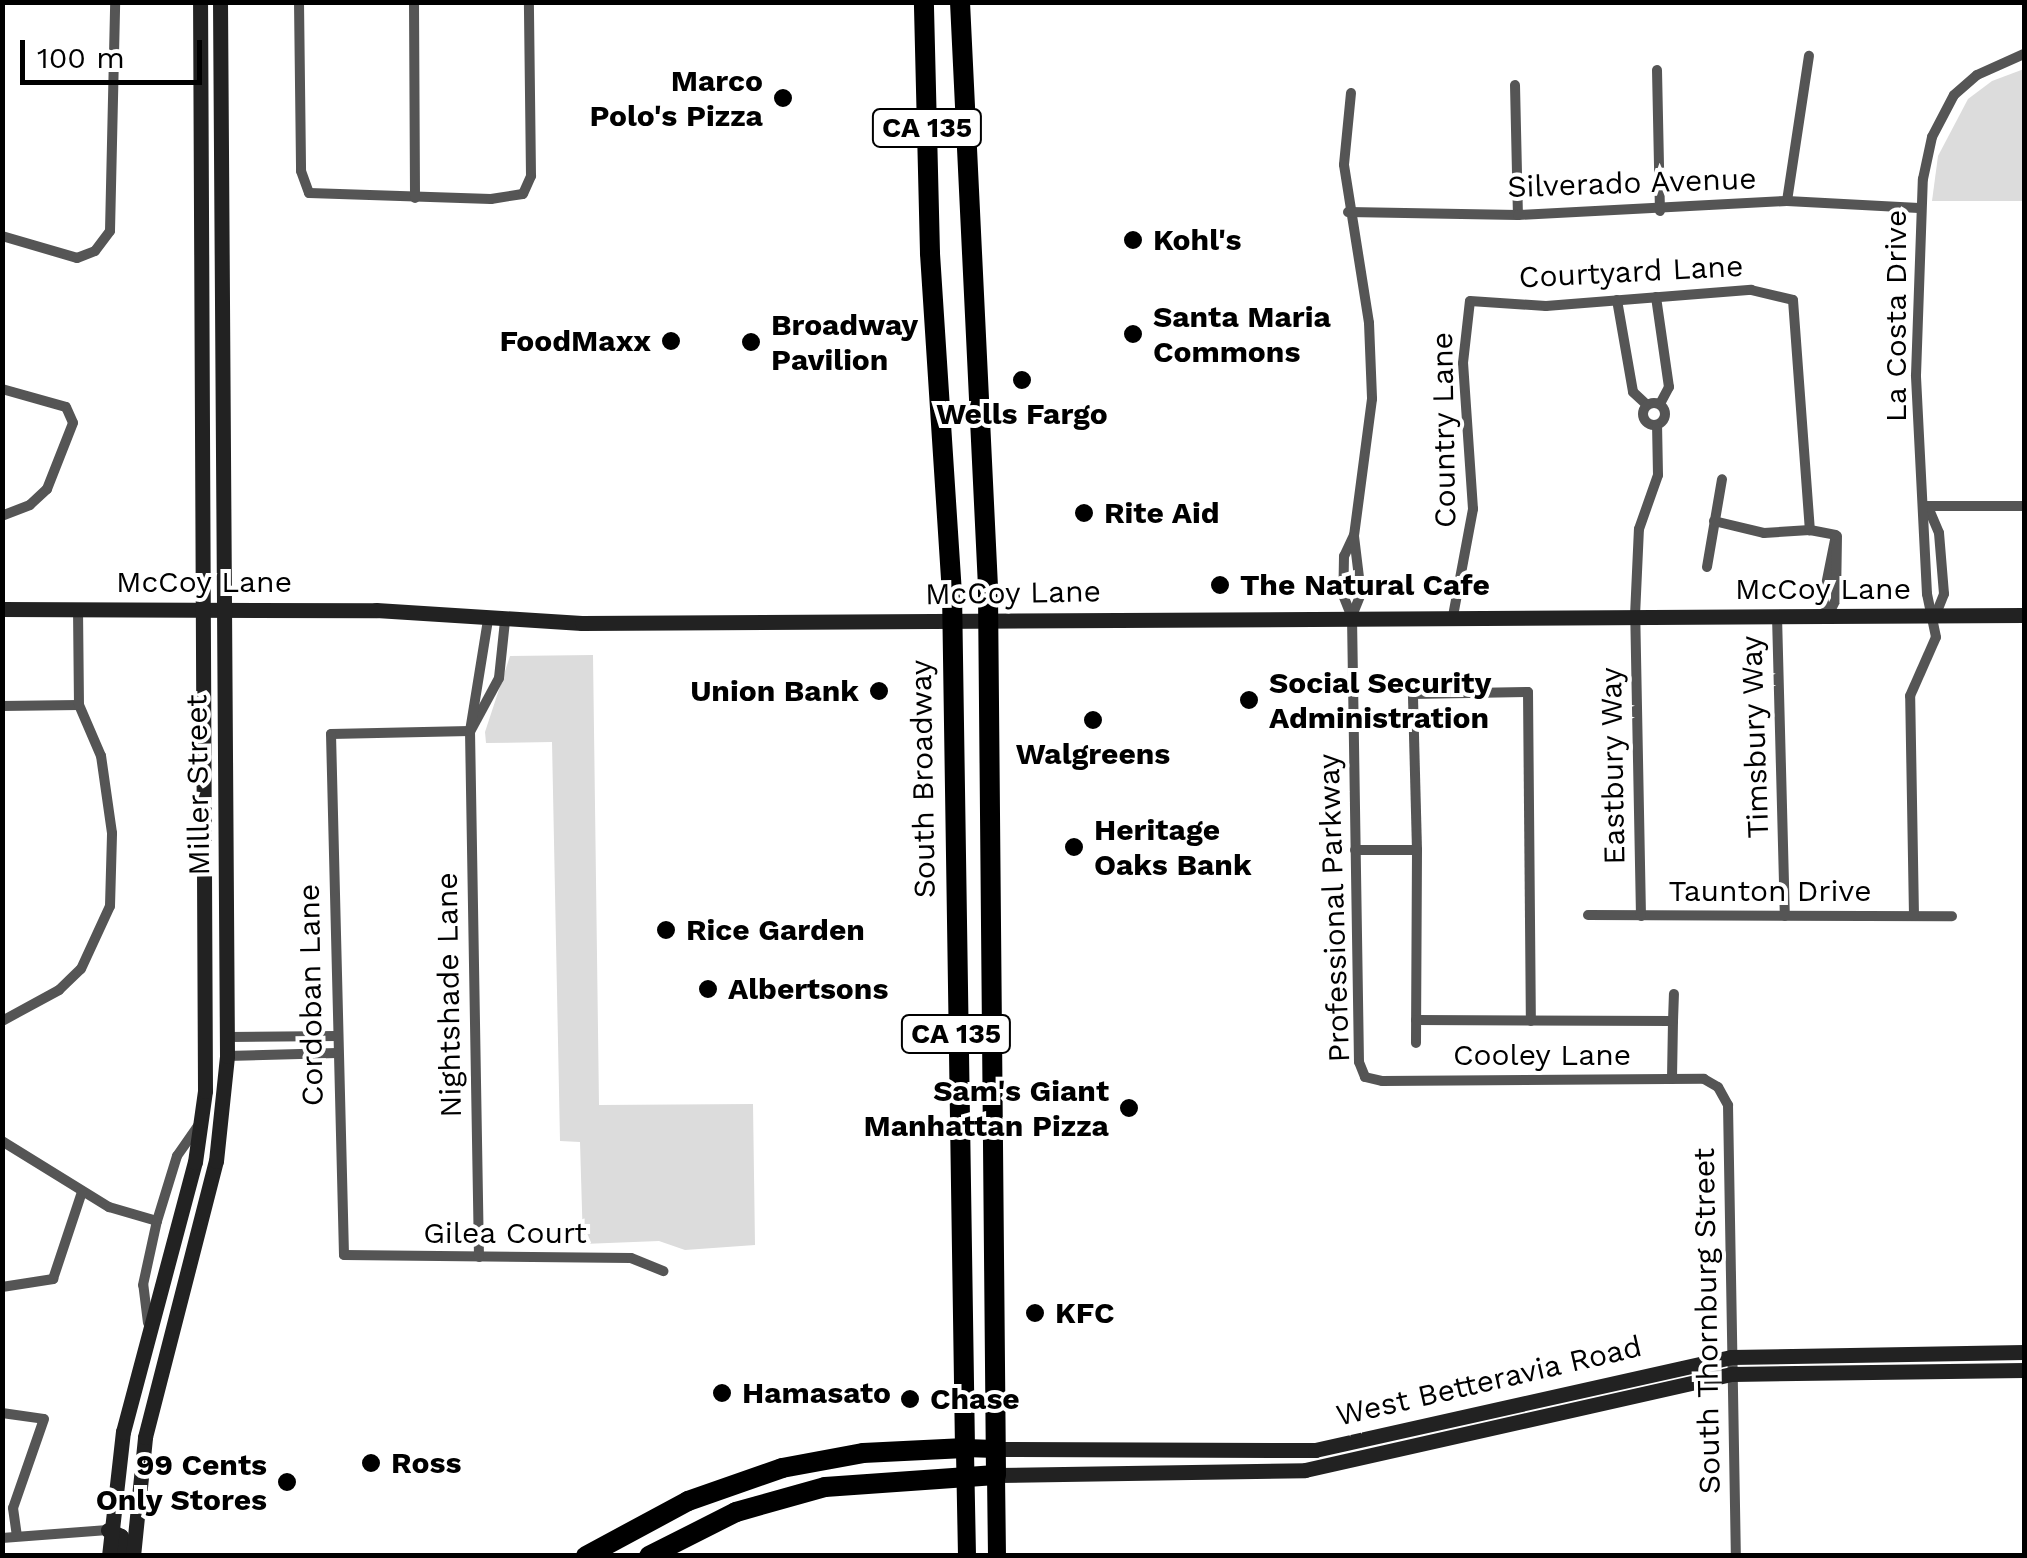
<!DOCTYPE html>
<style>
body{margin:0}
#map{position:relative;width:2027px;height:1558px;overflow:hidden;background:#fff;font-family:"Work Sans",sans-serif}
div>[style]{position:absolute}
.green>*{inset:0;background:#dcdcdc}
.street>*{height:10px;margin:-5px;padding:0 5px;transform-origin:5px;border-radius:5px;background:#555}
.street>.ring{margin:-5px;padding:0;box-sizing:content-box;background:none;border:10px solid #555;border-radius:50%}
.secondary>*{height:15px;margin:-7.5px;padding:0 7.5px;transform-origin:7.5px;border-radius:7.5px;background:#222}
.primary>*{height:18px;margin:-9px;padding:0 9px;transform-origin:9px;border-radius:9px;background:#000}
.highway>*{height:20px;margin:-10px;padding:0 10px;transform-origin:10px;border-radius:10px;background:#000}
.dots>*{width:28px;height:28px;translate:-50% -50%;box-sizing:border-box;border:5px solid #fff;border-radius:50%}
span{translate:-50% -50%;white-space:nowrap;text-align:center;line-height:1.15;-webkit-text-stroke:8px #fff;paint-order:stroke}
.shield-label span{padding:2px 8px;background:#fff;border:2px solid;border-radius:8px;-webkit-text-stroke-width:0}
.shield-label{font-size:28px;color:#000;font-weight:700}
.poi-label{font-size:30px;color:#000;font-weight:700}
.right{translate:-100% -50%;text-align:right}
.left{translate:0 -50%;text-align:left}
.street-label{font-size:30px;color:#000}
.frame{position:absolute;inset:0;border:5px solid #000;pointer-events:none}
.scale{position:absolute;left:20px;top:40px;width:182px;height:45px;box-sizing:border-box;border:5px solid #000;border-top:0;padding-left:12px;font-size:30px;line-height:35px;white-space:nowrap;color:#000;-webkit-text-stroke:8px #fff;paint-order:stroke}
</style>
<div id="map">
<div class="green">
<i style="clip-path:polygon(2024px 69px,2024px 201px,1932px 201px,1938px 156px,1968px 99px,1992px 81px)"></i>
<i style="clip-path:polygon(593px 655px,599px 1105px,753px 1104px,755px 1245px,685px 1250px,659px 1241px,583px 1244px,580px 1142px,560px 1141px,552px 742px,486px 743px,485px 732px,510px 656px)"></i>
</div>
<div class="street">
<i style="left:299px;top:2px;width:169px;rotate:89.3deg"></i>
<i style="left:301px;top:171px;width:23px;rotate:70deg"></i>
<i style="left:309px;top:193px;width:182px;rotate:1.9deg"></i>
<i style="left:491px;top:199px;width:32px;rotate:-9deg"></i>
<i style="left:523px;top:194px;width:20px;rotate:-66deg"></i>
<i style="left:531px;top:176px;width:174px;rotate:-90.7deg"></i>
<i style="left:414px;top:2px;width:196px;rotate:89.7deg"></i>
<i style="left:1657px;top:70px;width:141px;rotate:88.8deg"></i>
<i style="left:1515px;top:85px;width:130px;rotate:88.7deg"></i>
<i style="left:1351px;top:93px;width:72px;rotate:95.6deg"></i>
<i style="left:1344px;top:165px;width:160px;rotate:81deg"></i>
<i style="left:1369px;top:323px;width:76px;rotate:87.7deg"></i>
<i style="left:1372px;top:399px;width:137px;rotate:97.5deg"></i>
<i style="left:1354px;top:535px;width:23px;rotate:115deg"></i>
<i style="left:1344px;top:556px;width:39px;rotate:91deg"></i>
<i style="left:1343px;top:595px;width:24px;rotate:68deg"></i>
<i style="left:1352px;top:617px;width:445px;rotate:89.1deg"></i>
<i style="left:1359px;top:1062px;width:16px;rotate:68deg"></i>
<i style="left:1365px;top:1077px;width:17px;rotate:13deg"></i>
<i style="left:1382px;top:1081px;width:322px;rotate:-0.4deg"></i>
<i style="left:1704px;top:1079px;width:16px;rotate:30deg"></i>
<i style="left:1718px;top:1087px;width:21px;rotate:61deg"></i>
<i style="left:1728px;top:1105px;width:451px;rotate:89deg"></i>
<i style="left:1787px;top:201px;width:147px;rotate:-81.4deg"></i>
<i style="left:1348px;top:212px;width:170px;rotate:1deg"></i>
<i style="left:1518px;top:215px;width:269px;rotate:-3deg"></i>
<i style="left:1787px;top:201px;width:132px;rotate:3deg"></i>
<i style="left:2px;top:236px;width:78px;rotate:16.3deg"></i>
<i style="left:77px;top:258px;width:19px;rotate:-21deg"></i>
<i style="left:95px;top:251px;width:25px;rotate:-53deg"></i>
<i style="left:110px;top:231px;width:229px;rotate:-88.7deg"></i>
<i style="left:1656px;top:297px;width:91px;rotate:81.8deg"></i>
<i style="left:1669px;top:387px;width:19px;rotate:118deg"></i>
<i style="left:1617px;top:300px;width:93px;rotate:80.1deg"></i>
<i style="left:1633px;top:392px;width:19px;rotate:43deg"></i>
<i style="left:2px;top:389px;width:66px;rotate:15.7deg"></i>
<i style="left:66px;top:407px;width:17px;rotate:66deg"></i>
<i style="left:73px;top:423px;width:71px;rotate:111.5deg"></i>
<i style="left:47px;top:489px;width:23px;rotate:137deg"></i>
<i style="left:30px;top:505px;width:30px;rotate:159deg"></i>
<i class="ring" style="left:1643px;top:403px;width:12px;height:12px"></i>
<i style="left:1927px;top:506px;width:97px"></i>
<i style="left:1928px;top:507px;width:28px;rotate:67deg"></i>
<i style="left:1939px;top:533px;width:61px;rotate:85.3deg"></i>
<i style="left:1944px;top:594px;width:24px;rotate:112deg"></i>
<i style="left:1714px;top:521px;width:51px;rotate:13.5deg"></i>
<i style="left:1764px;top:533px;width:46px;rotate:-3.7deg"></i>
<i style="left:1707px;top:567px;width:89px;rotate:-80.3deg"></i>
<i style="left:1828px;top:615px;width:16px;rotate:-108deg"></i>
<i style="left:1823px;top:600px;width:66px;rotate:-78.7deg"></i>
<i style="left:1828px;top:615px;width:18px;rotate:-63deg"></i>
<i style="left:1836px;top:599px;width:63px;rotate:-89.1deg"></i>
<i style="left:1352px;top:616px;width:24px;rotate:-68deg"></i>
<i style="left:1361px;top:594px;width:58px;rotate:-96.9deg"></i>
<i style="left:1453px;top:616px;width:109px;rotate:-79.4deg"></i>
<i style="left:1473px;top:509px;width:146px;rotate:-93.9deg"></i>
<i style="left:1463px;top:363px;width:62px;rotate:-83.6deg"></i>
<i style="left:1470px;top:301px;width:76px;rotate:3.8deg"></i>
<i style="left:1546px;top:306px;width:206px;rotate:-4.5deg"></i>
<i style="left:1751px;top:290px;width:43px;rotate:13.4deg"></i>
<i style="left:1793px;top:300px;width:231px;rotate:85.8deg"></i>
<i style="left:1810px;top:530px;width:26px;rotate:11deg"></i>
<i style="left:1777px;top:616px;width:300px;rotate:88.5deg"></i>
<i style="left:2px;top:706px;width:77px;rotate:-0.7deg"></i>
<i style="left:471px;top:730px;width:59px;rotate:-61.7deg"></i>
<i style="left:499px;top:678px;width:57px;rotate:-84deg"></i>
<i style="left:470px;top:731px;width:139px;rotate:178.8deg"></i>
<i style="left:331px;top:734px;width:521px;rotate:88.57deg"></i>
<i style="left:344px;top:1255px;width:287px;rotate:0.6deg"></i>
<i style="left:631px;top:1258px;width:35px;rotate:22deg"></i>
<i style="left:1355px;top:850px;width:62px"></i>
<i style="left:1417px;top:850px;width:193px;rotate:90.3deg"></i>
<i style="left:1417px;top:850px;width:156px;rotate:-91.5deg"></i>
<i style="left:1413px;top:694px;width:115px;rotate:-1deg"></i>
<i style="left:1528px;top:692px;width:329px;rotate:89.5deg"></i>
<i style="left:1588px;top:915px;width:364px;rotate:0.2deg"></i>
<i style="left:1641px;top:916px;width:300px;rotate:-91.1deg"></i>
<i style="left:1635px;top:616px;width:87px;rotate:-87.4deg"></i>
<i style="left:1639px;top:529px;width:57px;rotate:-70.6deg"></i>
<i style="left:1658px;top:475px;width:50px;rotate:-91.1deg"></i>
<i style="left:1914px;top:916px;width:220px;rotate:-91deg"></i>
<i style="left:1910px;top:696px;width:64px;rotate:-66.2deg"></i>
<i style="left:1936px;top:637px;width:44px;rotate:-101.8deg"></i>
<i style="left:1927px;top:594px;width:219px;rotate:-92.9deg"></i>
<i style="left:1916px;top:375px;width:196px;rotate:-88deg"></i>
<i style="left:1923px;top:179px;width:43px;rotate:-77.9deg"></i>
<i style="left:1932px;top:137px;width:47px;rotate:-62.4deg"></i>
<i style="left:1954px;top:95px;width:30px;rotate:-41deg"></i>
<i style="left:1977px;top:75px;width:51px;rotate:-24.1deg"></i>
<i style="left:1416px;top:1020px;width:257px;rotate:0.2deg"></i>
<i style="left:1673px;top:1021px;width:58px;rotate:91deg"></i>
<i style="left:2px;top:1021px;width:65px;rotate:-28.5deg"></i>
<i style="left:59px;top:990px;width:30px;rotate:-44deg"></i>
<i style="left:81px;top:969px;width:69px;rotate:-65.3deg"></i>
<i style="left:110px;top:906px;width:73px;rotate:-88.4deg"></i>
<i style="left:112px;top:833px;width:78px;rotate:-98.1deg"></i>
<i style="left:101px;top:756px;width:56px;rotate:-113.3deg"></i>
<i style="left:79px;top:705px;width:95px;rotate:-90.6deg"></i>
<i style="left:1673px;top:1021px;width:27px;rotate:-88deg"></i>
<i style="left:228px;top:1037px;width:109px;rotate:-0.5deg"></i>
<i style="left:227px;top:1056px;width:110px;rotate:-1.6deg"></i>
<i style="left:2px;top:1141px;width:126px;rotate:31.7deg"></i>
<i style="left:109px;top:1207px;width:50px;rotate:16.3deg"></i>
<i style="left:479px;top:1257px;width:526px;rotate:-90.98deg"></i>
<i style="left:470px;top:731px;width:112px;rotate:-80.8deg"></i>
<i style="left:2px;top:1287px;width:52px;rotate:-8.9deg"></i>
<i style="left:53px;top:1279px;width:92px;rotate:-71.6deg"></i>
<i style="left:148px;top:1323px;width:38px;rotate:-97deg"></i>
<i style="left:143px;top:1285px;width:66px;rotate:-77.7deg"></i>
<i style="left:157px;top:1221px;width:68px;rotate:-72.9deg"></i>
<i style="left:177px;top:1156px;width:37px;rotate:-55deg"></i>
<i style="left:2px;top:1413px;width:42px;rotate:8.1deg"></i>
<i style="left:44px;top:1419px;width:94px;rotate:109.2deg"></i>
<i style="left:13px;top:1508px;width:28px;rotate:82deg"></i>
<i style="left:2px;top:1538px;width:106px;rotate:-4.3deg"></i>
</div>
<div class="secondary">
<i style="left:2px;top:609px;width:374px;rotate:0.2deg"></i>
<i style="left:376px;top:610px;width:206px;rotate:3.6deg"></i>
<i style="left:582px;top:623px;width:1442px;rotate:-0.32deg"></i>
<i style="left:995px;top:1449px;width:320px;rotate:0.2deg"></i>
<i style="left:1315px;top:1450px;width:426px;rotate:-12.6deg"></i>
<i style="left:1731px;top:1357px;width:293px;rotate:-1deg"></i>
<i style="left:996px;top:1475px;width:309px;rotate:-0.9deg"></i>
<i style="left:1305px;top:1470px;width:438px;rotate:-12.7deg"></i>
<i style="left:1732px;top:1374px;width:292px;rotate:-0.8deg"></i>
<i style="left:108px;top:1530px;width:14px;rotate:25deg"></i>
<i style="left:121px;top:1536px;width:20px;rotate:84deg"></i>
<i style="left:109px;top:1556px;width:125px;rotate:-83.6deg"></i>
<i style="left:123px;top:1432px;width:279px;rotate:-75.1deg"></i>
<i style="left:195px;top:1162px;width:72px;rotate:-82deg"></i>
<i style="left:205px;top:1091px;width:1089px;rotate:-90.26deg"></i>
<i style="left:133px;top:1556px;width:120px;rotate:-84.2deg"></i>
<i style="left:145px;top:1437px;width:285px;rotate:-75.6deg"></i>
<i style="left:216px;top:1161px;width:106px;rotate:-84deg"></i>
<i style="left:227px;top:1056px;width:1054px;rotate:-90.38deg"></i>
</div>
<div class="primary">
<i style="left:996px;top:1475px;width:81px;rotate:89.3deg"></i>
<i style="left:967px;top:1556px;width:108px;rotate:-91.1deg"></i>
<i style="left:965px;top:1448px;width:30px;rotate:2deg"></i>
</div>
<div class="highway">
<i style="left:586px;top:1556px;width:116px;rotate:-28.3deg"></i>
<i style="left:688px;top:1501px;width:100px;rotate:-19.3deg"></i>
<i style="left:782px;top:1468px;width:82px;rotate:-10.5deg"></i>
<i style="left:863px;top:1453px;width:102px;rotate:-2.8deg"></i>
<i style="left:965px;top:1448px;width:854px;rotate:-90.87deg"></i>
<i style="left:952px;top:594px;width:342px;rotate:-93.7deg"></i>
<i style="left:930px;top:253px;width:251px;rotate:-91.4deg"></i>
<i style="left:649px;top:1556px;width:97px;rotate:-26.8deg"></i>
<i style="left:736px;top:1512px;width:92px;rotate:-15.7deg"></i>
<i style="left:825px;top:1487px;width:171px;rotate:-4deg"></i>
<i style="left:996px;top:1475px;width:888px;rotate:-90.52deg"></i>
<i style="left:988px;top:587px;width:586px;rotate:-92.74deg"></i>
</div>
<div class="dots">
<i style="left:783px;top:98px;background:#000"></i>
<i style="left:1133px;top:240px;background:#000"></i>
<i style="left:1133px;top:334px;background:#000"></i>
<i style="left:671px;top:341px;background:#000"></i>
<i style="left:751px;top:342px;background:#000"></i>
<i style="left:1022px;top:380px;background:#000"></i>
<i style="left:1084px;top:513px;background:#000"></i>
<i style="left:1220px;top:585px;background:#000"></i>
<i style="left:879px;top:691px;background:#000"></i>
<i style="left:1249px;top:700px;background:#000"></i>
<i style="left:1093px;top:720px;background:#000"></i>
<i style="left:1074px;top:847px;background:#000"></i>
<i style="left:666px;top:930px;background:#000"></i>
<i style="left:708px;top:989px;background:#000"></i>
<i style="left:1129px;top:1108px;background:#000"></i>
<i style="left:1035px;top:1313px;background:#000"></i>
<i style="left:722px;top:1393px;background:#000"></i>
<i style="left:910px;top:1399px;background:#000"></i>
<i style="left:371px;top:1463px;background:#000"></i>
<i style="left:287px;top:1482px;background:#000"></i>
</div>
<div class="shield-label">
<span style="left:927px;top:128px">CA 135</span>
<span style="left:956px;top:1034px">CA 135</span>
</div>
<div class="poi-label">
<span class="right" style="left:763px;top:98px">Marco<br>Polo's Pizza</span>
<span class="left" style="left:1153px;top:240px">Kohl's</span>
<span class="left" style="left:1153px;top:334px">Santa Maria<br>Commons</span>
<span class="left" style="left:771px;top:342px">Broadway<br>Pavilion</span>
<span class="right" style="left:651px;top:341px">FoodMaxx</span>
<span style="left:1022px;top:414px">Wells Fargo</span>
<span class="left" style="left:1104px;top:513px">Rite Aid</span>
<span class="left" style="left:1240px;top:585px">The Natural Cafe</span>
<span class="left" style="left:1269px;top:700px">Social Security<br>Administration</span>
<span class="right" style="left:859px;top:691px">Union Bank</span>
<span style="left:1093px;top:754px">Walgreens</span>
<span class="left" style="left:1094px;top:847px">Heritage<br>Oaks Bank</span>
<span class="left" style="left:686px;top:930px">Rice Garden</span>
<span class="left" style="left:728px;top:989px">Albertsons</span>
<span class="right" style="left:1109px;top:1108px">Sam's Giant<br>Manhattan Pizza</span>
<span class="left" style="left:1055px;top:1313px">KFC</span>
<span class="left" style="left:742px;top:1393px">Hamasato</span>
<span class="left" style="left:930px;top:1399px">Chase</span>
<span class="left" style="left:391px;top:1463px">Ross</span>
<span class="right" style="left:267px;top:1482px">99 Cents<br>Only Stores</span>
</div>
<div class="street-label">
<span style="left:1632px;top:183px;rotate:-2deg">Silverado Avenue</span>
<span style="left:1631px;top:272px;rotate:-3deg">Courtyard Lane</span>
<span style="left:1896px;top:316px;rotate:-90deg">La Costa Drive</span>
<span style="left:1444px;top:430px;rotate:-91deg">Country Lane</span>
<span style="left:204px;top:582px">McCoy Lane</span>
<span style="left:1823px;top:589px">McCoy Lane</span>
<span style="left:1013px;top:593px;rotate:-1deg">McCoy Lane</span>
<span style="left:1755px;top:737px;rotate:-92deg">Timsbury Way</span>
<span style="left:1613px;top:766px;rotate:-91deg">Eastbury Way</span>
<span style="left:923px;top:779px;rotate:-91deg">South Broadway</span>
<span style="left:198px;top:785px;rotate:-91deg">Miller Street</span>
<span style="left:1770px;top:891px">Taunton Drive</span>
<span style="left:1334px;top:908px;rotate:-92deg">Professional Parkway</span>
<span style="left:311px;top:995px;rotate:-91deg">Cordoban Lane</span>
<span style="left:449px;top:995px;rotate:-91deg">Nightshade Lane</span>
<span style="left:1542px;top:1055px">Cooley Lane</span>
<span style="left:505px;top:1233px">Gilea Court</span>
<span style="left:1707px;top:1321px;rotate:-91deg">South Thornburg Street</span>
<span style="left:1489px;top:1381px;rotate:-13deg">West Betteravia Road</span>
</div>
<div class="frame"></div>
<div class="scale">100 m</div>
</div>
